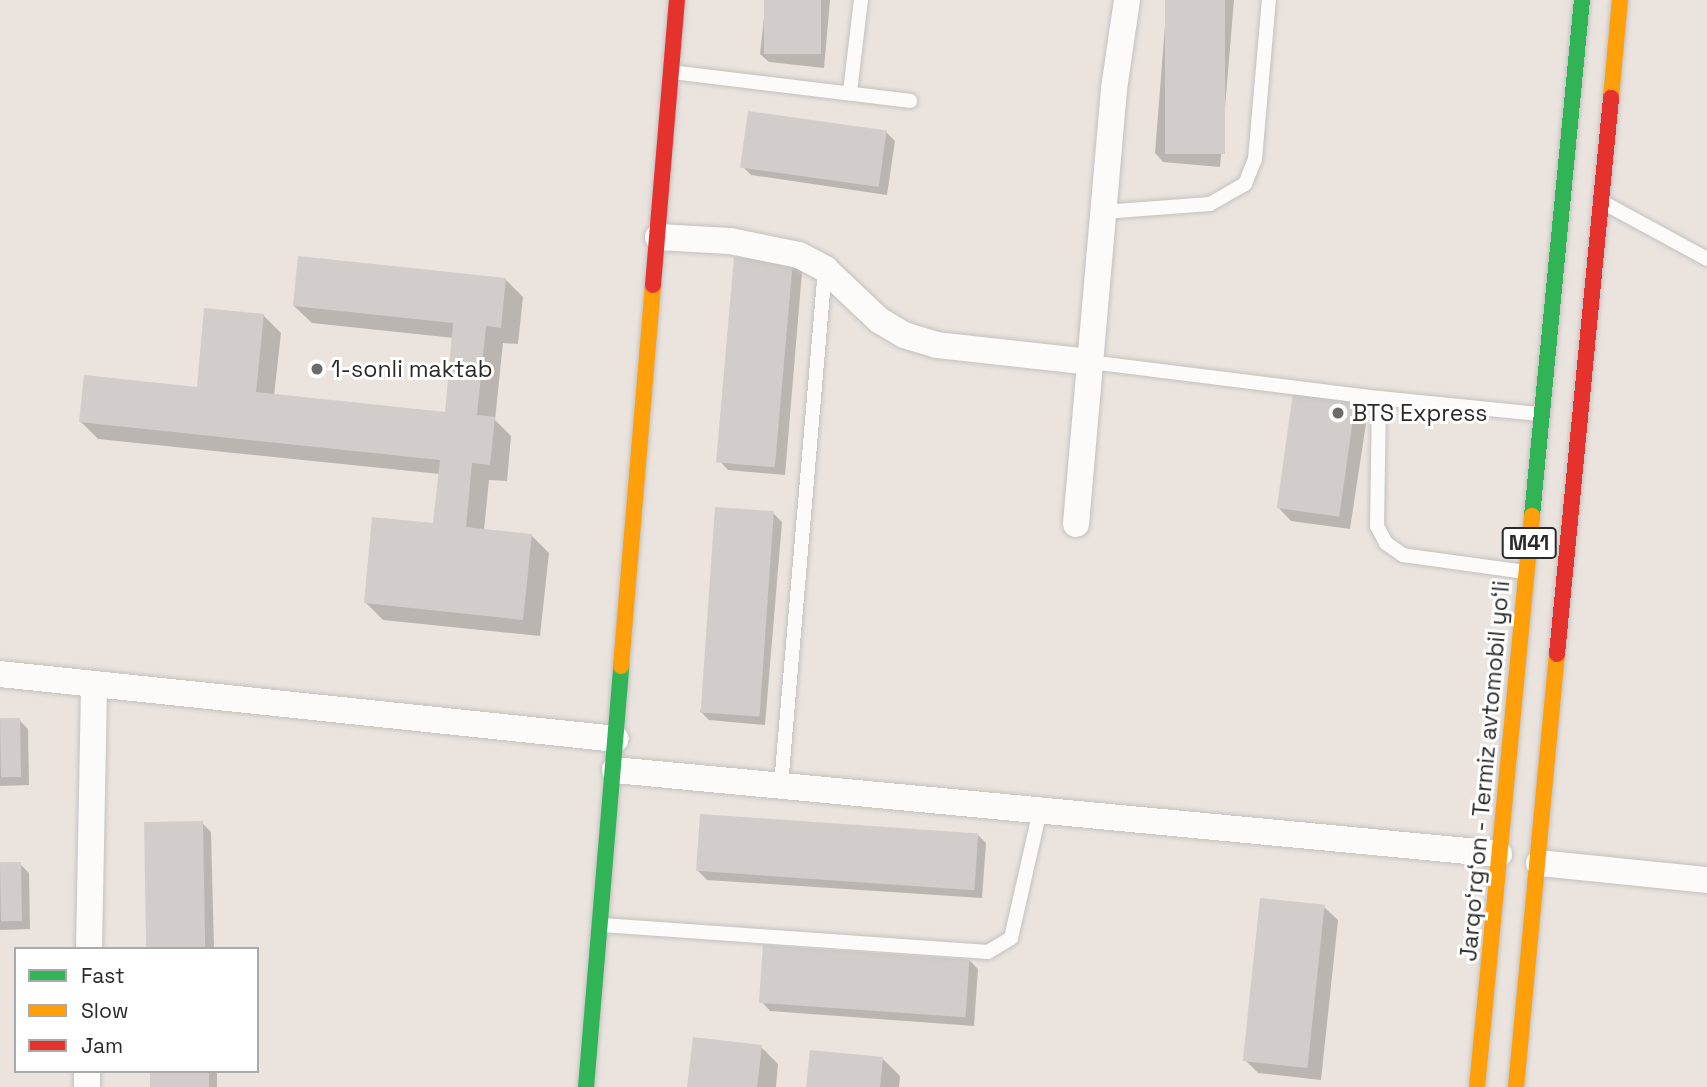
<!DOCTYPE html>
<meta charset="utf-8">
<style>
body{margin:0}
#map{position:relative;width:1707px;height:1087px;overflow:hidden;background:#eae3de;font-family:"Space Grotesk",sans-serif}
div>[style]{position:absolute}
.shadow>*{inset:0;background:#0003;transform-origin:0 0}
.building>*{inset:0;background:#d2cdca;transform-origin:0 0}
.roads{filter:drop-shadow(0 0 2px #c2c1c1) drop-shadow(0 0 2px #c2c1c1)}
.lane>*{height:14px;margin:-7px;padding:0 7px;transform-origin:7px;border-radius:7px;background:#fcfbfa}
.street>*{height:26px;margin:-13px;padding:0 13px;transform-origin:13px;border-radius:13px;background:#fcfbfa}
.fast>*{height:16px;margin:-8px;padding:0 8px;transform-origin:8px;border-radius:8px;background:#30b455}
.slow>*{height:16px;margin:-8px;padding:0 8px;transform-origin:8px;border-radius:8px;background:#ff9f0a}
.jam>*{height:16px;margin:-8px;padding:0 8px;transform-origin:8px;border-radius:8px;background:#e5322d}
.dots>*{width:19px;height:19px;translate:-50% -50%;box-sizing:border-box;border:4px solid #fff;border-radius:50%}
span{translate:-50% -50%;white-space:nowrap;text-align:center;line-height:1.15;-webkit-text-stroke:6px #fff;paint-order:stroke}
.shield-label span{padding:2px 5px;background:#fff;border:2px solid;border-radius:5px;-webkit-text-stroke-width:0}
.shield-label{font-size:21px;color:#2a2a2a;font-weight:700}
.poi-label{font-size:23px;color:#2a2a2a}
.left{translate:0 -50%;text-align:left}
.street-label{font-size:23px;color:#2a2a2a}
.legend{position:absolute;left:14px;top:947px;width:245px;height:126px;box-sizing:border-box;background:#fff;border:2px solid #aaa;margin:0;padding:9px 12px;list-style:none;font-size:21px;color:#2a2a2a}
.legend li{display:flex;align-items:center;gap:14px;height:35px}
.legend b{width:35px;border:2px solid #aaa}
</style>
<div id="map">
<div class="shadow">
<i style="clip-path:polygon(766px 0,830px 0,824px 68px,769px 62px,760px 54px)"></i>
<i style="clip-path:polygon(1167px 0,1234px 0,1220px 167px,1163px 162px,1155px 153px)"></i>
<i style="clip-path:polygon(886px 132px,895px 141px,887px 195px,751px 175px,742px 166px)"></i>
<i style="clip-path:polygon(793px 263px,802px 272px,785px 475px,728px 470px,720px 461px)"></i>
<i style="clip-path:polygon(505px 279px,523px 297px,518px 344px,503px 343px,495px 420px,511px 436px,507px 481px,489px 480px,484px 530px,531px 535px,549px 553px,540px 636px,383px 620px,365px 602px,435px 525px,440px 474px,98px 439px,81px 422px,198px 389px,263px 315px,281px 333px,274px 396px,446px 414px,454px 338px,312px 323px,294px 306px)"></i>
<i style="clip-path:polygon(1354px 403px,1367px 417px,1350px 529px,1291px 521px,1278px 507px)"></i>
<i style="clip-path:polygon(773px 513px,782px 522px,765px 725px,709px 720px,700px 711px)"></i>
<i style="clip-path:polygon(0 720px,19px 720px,28px 729px,29px 785px,0 786px)"></i>
<i style="clip-path:polygon(202px 823px,211px 832px,214px 949px,149px 949px)"></i>
<i style="clip-path:polygon(977px 834px,986px 843px,982px 898px,707px 880px,698px 871px)"></i>
<i style="clip-path:polygon(20px 864px,29px 873px,30px 929px,0 930px,0 865px)"></i>
<i style="clip-path:polygon(1324px 907px,1338px 920px,1321px 1080px,1258px 1073px,1245px 1060px)"></i>
<i style="clip-path:polygon(969px 960px,978px 969px,974px 1026px,770px 1011px,762px 1002px)"></i>
<i style="clip-path:polygon(761px 1047px,778px 1064px,776px 1087px,689px 1087px)"></i>
<i style="clip-path:polygon(883px 1059px,900px 1076px,899px 1087px,808px 1087px)"></i>
<i style="left:152px;top:1071px;width:65px;height:16px"></i>
</div>
<div class="building">
<i style="left:764px;top:0;width:57px;height:54px"></i>
<i style="left:1165px;top:0;width:60px;height:154px"></i>
<i style="left:748px;top:111px;width:140px;height:57px;rotate:8deg"></i>
<i style="clip-path:polygon(298px 256px,506px 278px,501px 328px,486px 326px,477px 415px,495px 417px,490px 465px,472px 463px,466px 527px,532px 534px,523px 620px,364px 603px,372px 517px,433px 523px,440px 460px,79px 422px,84px 375px,197px 387px,204px 308px,264px 314px,256px 392px,445px 412px,453px 323px,293px 306px)"></i>
<i style="left:734px;top:257px;width:59px;height:206px;rotate:5deg"></i>
<i style="left:1293px;top:393px;width:63px;height:116px;rotate:8deg"></i>
<i style="left:715px;top:507px;width:59px;height:206px;rotate:4deg"></i>
<i style="left:20px;top:718px;width:59px;height:20px;rotate:89deg"></i>
<i style="left:700px;top:814px;width:279px;height:57px;rotate:4deg"></i>
<i style="left:203px;top:821px;width:128px;height:59px;rotate:89deg"></i>
<i style="left:21px;top:862px;width:59px;height:21px;rotate:89deg"></i>
<i style="left:1260px;top:898px;width:65px;height:164px;rotate:6deg"></i>
<i style="left:763px;top:945px;width:207px;height:58px;rotate:4deg"></i>
<i style="clip-path:polygon(693px 1037px,762px 1045px,757px 1087px,687px 1087px)"></i>
<i style="clip-path:polygon(810px 1050px,883px 1057px,880px 1087px,806px 1087px)"></i>
<i style="left:150px;top:1071px;width:59px;height:16px"></i>
</div>
<div class="roads">
<div class="lane">
<i style="left:671px;top:72px;width:241px;rotate:6.9deg"></i>
<i style="left:850px;top:92px;width:93px;rotate:-83.2deg"></i>
<i style="left:1604px;top:203px;width:117px;rotate:28.5deg"></i>
<i style="left:1103px;top:212px;width:107px;rotate:-4.3deg"></i>
<i style="left:1210px;top:204px;width:40px;rotate:-29.7deg"></i>
<i style="left:1245px;top:184px;width:27px;rotate:-68deg"></i>
<i style="left:1255px;top:159px;width:160px;rotate:-85deg"></i>
<i style="left:1090px;top:362px;width:291px;rotate:7.1deg"></i>
<i style="left:1525px;top:572px;width:123px;rotate:-172.1deg"></i>
<i style="left:1403px;top:555px;width:21px;rotate:-145deg"></i>
<i style="left:1386px;top:543px;width:19px;rotate:-118deg"></i>
<i style="left:1377px;top:526px;width:128px;rotate:-89.1deg"></i>
<i style="left:1379px;top:398px;width:161px;rotate:5.7deg"></i>
<i style="left:781px;top:785px;width:518px;rotate:-85.13deg"></i>
<i style="left:602px;top:925px;width:387px;rotate:4deg"></i>
<i style="left:988px;top:952px;width:27px;rotate:-31deg"></i>
<i style="left:1011px;top:938px;width:131px;rotate:-77.2deg"></i>
</div>
<div class="street">
<i style="left:658px;top:237px;width:72px;rotate:3.2deg"></i>
<i style="left:730px;top:241px;width:70px;rotate:11.5deg"></i>
<i style="left:799px;top:255px;width:30px;rotate:28deg"></i>
<i style="left:825px;top:269px;width:74px;rotate:43.4deg"></i>
<i style="left:879px;top:320px;width:29px;rotate:31deg"></i>
<i style="left:904px;top:335px;width:34px;rotate:17deg"></i>
<i style="left:937px;top:345px;width:154px;rotate:6.3deg"></i>
<i style="left:1076px;top:524px;width:437px;rotate:-85deg"></i>
<i style="left:1114px;top:89px;width:90px;rotate:-81.7deg"></i>
<i style="left:0;top:674px;width:619px;rotate:6.02deg"></i>
<i style="left:615px;top:770px;width:888px;rotate:5.43deg"></i>
<i style="left:1539px;top:863px;width:169px;rotate:5.8deg"></i>
<i style="left:89px;top:949px;width:265px;rotate:-88.9deg"></i>
<i style="left:87px;top:1087px;width:16px;rotate:-90deg"></i>
</div>
<div class="fast">
<i style="left:1532px;top:516px;width:518px;rotate:-84.47deg"></i>
<i style="left:586px;top:1087px;width:422px;rotate:-85.2deg"></i>
</div>
<div class="slow">
<i style="left:1611px;top:98px;width:98px;rotate:-84.8deg"></i>
<i style="left:621px;top:666px;width:382px;rotate:-85.2deg"></i>
<i style="left:1477px;top:1087px;width:574px;rotate:-84.5deg"></i>
<i style="left:1516px;top:1087px;width:435px;rotate:-84.6deg"></i>
</div>
<div class="jam">
<i style="left:653px;top:285px;width:286px;rotate:-85.2deg"></i>
<i style="left:1557px;top:654px;width:559px;rotate:-84.45deg"></i>
</div>
</div>
<div class="dots">
<i style="left:317px;top:369px;background:#6d6b69"></i>
<i style="left:1338px;top:413px;background:#6d6b69"></i>
</div>
<div class="shield-label">
<span style="left:1529px;top:543px">M41</span>
</div>
<div class="poi-label">
<span class="left" style="left:331px;top:369px">1-sonli maktab</span>
<span class="left" style="left:1352px;top:413px">BTS Express</span>
</div>
<div class="street-label">
<span style="left:1485px;top:771px;rotate:-85deg">Jarqoʻrgʻon - Termiz avtomobil yoʻli</span>
</div>
<ul class="legend">
<li><b style="height:9px;background:#30b455"></b>Fast</li>
<li><b style="height:9px;background:#ff9f0a"></b>Slow</li>
<li><b style="height:9px;background:#e5322d"></b>Jam</li>
</ul>
</div>
